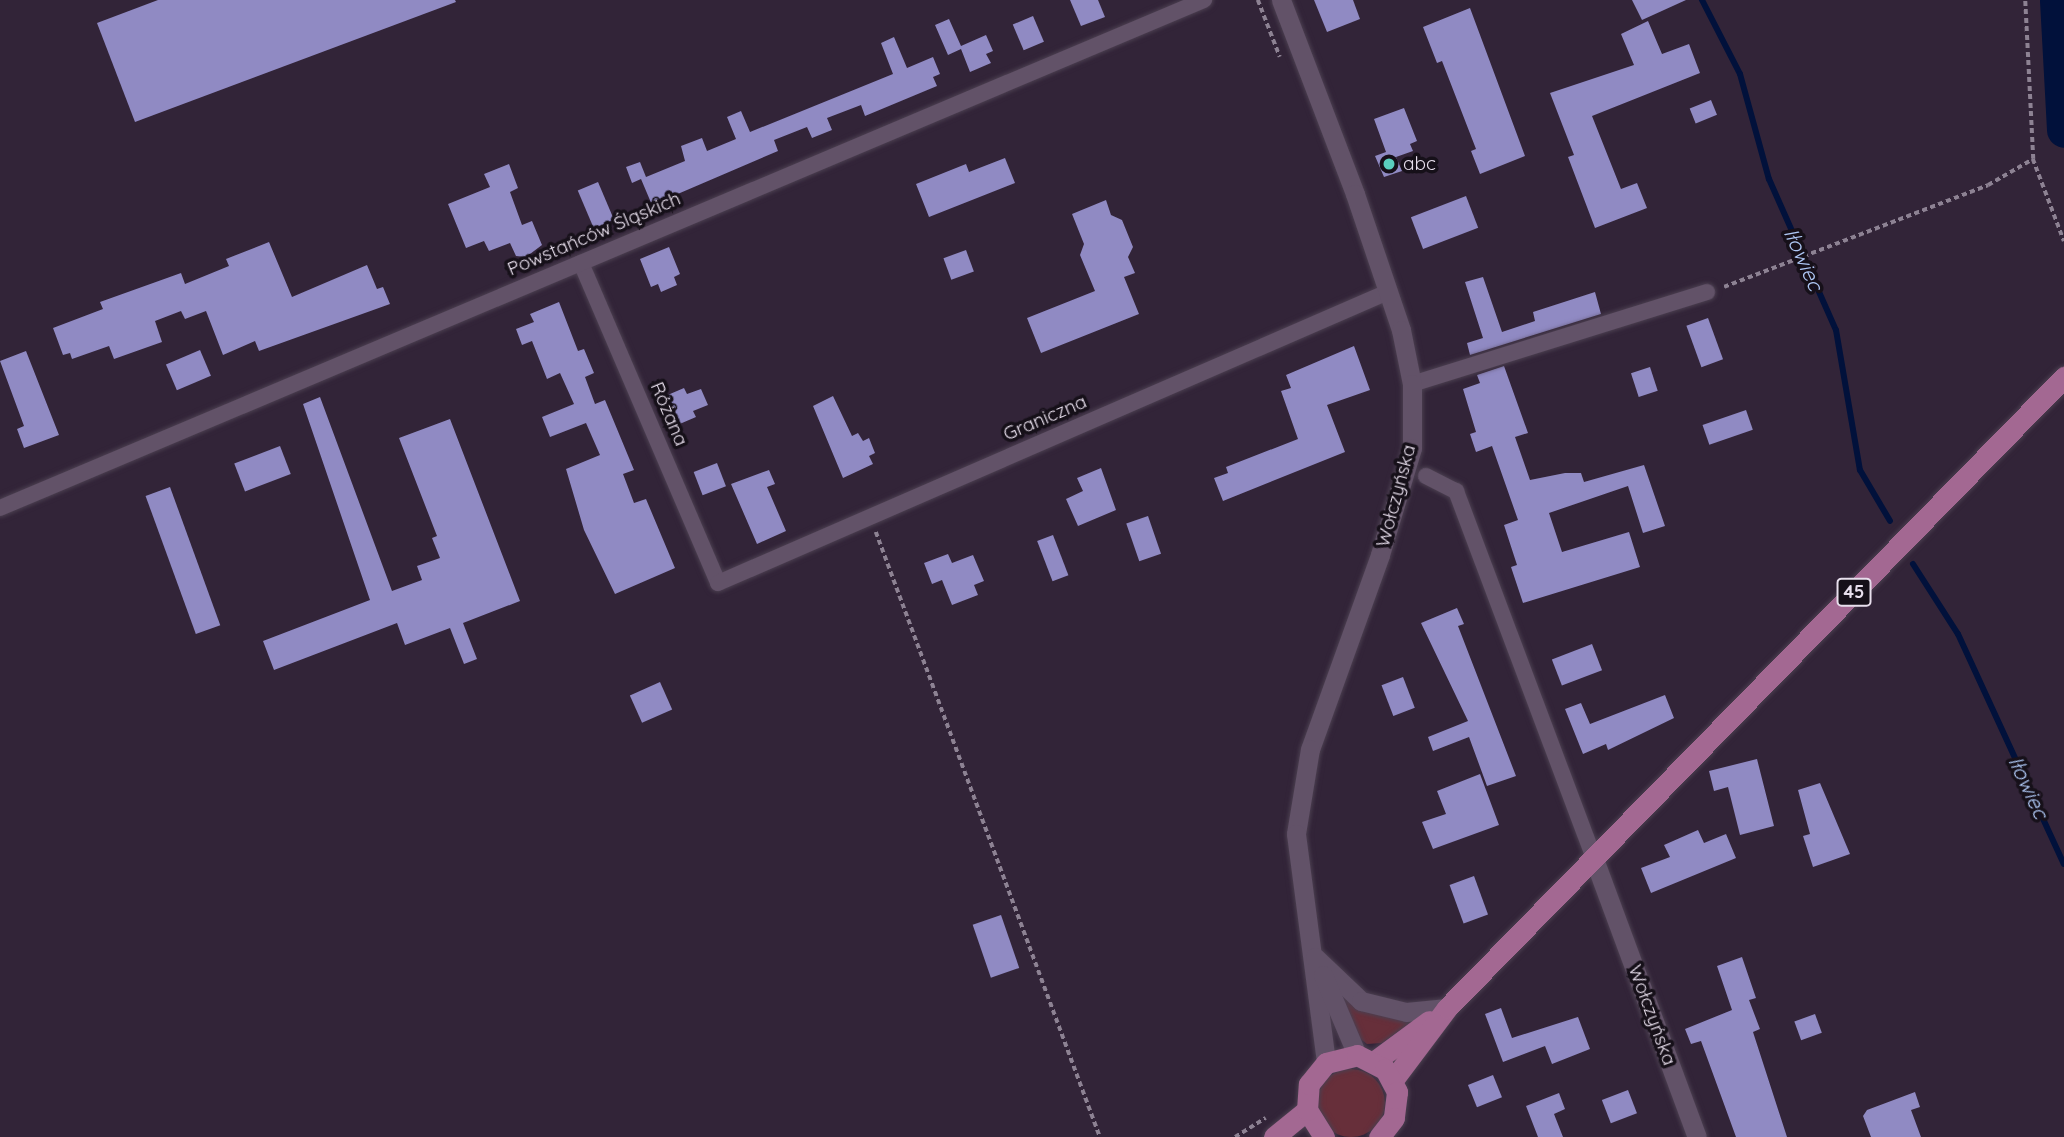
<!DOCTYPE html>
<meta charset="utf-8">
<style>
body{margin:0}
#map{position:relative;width:2064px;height:1137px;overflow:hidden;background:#322438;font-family:Quicksand,sans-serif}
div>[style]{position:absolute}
.green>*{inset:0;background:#672f3a}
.round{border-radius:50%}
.stream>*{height:6px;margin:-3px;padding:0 3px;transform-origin:3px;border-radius:3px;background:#01113b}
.river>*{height:35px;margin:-17.5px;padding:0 17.5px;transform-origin:17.5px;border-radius:17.5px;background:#01113b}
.building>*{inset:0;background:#908ac3;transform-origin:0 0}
.path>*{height:3.5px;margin-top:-1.75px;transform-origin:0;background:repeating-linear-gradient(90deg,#8d8293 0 5px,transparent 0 8.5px)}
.roads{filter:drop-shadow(0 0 2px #4b3f50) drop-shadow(0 0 2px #4b3f50)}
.minor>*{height:16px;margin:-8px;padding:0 8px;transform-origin:8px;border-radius:8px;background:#625268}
.tertiary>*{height:19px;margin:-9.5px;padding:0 9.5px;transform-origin:9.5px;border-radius:9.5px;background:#625268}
.primary>*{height:21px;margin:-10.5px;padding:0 10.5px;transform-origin:10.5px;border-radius:10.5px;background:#a36892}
.dots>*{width:19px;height:19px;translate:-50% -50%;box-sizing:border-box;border:4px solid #161019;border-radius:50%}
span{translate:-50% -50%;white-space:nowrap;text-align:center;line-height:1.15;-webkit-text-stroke:7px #161019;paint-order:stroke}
.shield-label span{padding:2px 5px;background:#161019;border:2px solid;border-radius:5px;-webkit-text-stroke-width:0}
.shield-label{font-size:18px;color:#e8dfed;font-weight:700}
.poi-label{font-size:19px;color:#e8dfed}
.left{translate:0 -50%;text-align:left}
.street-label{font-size:19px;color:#e8dfed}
.water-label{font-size:21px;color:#aec7f4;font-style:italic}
</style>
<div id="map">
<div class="green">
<i style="clip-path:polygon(1339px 988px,1421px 1015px,1382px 1043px,1367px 1044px,1358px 1037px)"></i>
<i class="round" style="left:1317px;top:1069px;width:68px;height:68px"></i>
</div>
<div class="stream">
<i style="left:1702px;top:0;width:83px;rotate:62.8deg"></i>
<i style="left:1740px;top:74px;width:109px;rotate:74.6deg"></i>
<i style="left:1769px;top:179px;width:165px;rotate:66.1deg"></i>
<i style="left:1836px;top:330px;width:142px;rotate:80.3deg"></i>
<i style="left:1860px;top:470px;width:59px;rotate:59.5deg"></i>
<i style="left:1913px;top:564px;width:83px;rotate:57.3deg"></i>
<i style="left:1958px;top:634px;width:253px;rotate:65.3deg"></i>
</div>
<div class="river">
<i style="left:2057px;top:0;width:130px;rotate:86.9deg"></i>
</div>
<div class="building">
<i style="clip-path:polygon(158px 0,455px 0,456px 2px,135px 122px,97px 23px)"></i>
<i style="clip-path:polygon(1070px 0,1098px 0,1105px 17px,1081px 26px)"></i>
<i style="clip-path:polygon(1314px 0,1353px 0,1360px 19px,1327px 32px)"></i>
<i style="clip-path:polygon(1632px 0,1686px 0,1642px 20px)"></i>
<i style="clip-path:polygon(1470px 8px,1525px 156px,1480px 174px,1471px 151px,1476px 149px,1442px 61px,1437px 63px,1423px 27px)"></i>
<i style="left:1033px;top:16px;width:28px;height:22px;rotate:67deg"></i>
<i style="clip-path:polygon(949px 19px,961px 46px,986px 35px,993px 51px,986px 54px,991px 63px,970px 72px,961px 49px,948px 55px,935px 25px)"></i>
<i style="clip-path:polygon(1648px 21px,1662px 54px,1689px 44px,1700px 73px,1592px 116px,1621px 189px,1637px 183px,1647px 208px,1595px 228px,1568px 157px,1574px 155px,1550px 93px,1634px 65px,1621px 34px)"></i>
<i style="clip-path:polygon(894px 37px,907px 68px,933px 57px,940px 74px,933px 77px,937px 86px,865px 116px,861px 105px,827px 118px,832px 130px,812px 138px,807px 127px,774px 140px,778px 151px,652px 205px,641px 179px,632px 183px,626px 167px,640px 162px,646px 177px,685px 161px,681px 146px,702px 138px,707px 151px,736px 139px,727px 117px,741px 111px,750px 132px,893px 74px,881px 43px)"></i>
<i style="left:1711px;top:100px;width:16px;height:23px;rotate:68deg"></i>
<i style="clip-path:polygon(1404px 108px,1417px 141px,1410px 144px,1413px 151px,1396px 157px,1402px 171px,1384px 177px,1375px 156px,1386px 152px,1374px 119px)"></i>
<i style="clip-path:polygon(1005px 158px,1015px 183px,929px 217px,916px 184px,966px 164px,969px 172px)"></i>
<i style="clip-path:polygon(509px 164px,518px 188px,510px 192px,522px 225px,532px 221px,542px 245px,526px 257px,516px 256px,510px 243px,489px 251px,484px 241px,466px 248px,448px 204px,490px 187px,484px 174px)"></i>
<i style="left:598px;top:182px;width:41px;height:22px;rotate:67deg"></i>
<i style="left:1466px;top:196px;width:34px;height:59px;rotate:69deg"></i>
<i style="clip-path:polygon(1106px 200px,1111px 215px,1122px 220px,1133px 247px,1128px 257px,1135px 273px,1124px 277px,1139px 314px,1041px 353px,1027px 318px,1095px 291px,1080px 255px,1084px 244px,1072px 214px)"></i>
<i style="clip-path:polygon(269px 242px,292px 297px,367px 265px,377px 289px,383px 287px,390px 304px,259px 351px,255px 341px,223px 355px,206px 311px,185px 319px,181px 311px,155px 321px,162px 342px,114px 359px,109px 346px,72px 359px,70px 353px,63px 355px,53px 328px,103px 309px,100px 302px,181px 273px,185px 284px,229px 266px,226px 259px)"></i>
<i style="clip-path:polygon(669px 247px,680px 274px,674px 277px,677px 285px,661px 292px,658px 284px,651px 287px,640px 259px)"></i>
<i style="left:966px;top:250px;width:23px;height:24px;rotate:70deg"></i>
<i style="clip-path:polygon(1483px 277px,1502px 332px,1535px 321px,1533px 312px,1595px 292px,1601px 314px,1470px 355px,1467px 343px,1483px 338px,1465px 282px)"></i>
<i style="clip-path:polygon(559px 302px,578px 351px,584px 349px,594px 373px,585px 377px,595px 404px,605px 400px,634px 470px,623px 474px,634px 503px,646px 499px,675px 568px,615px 594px,584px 530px,566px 469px,600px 455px,586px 423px,550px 437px,542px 417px,574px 404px,560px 373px,547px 379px,532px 341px,522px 345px,516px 329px,534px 322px,530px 314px)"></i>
<i style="left:1708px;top:318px;width:44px;height:23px;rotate:70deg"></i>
<i style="clip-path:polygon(1354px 346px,1370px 390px,1327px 405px,1345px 452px,1223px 501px,1214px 478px,1228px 473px,1226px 467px,1298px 439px,1281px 391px,1291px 388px,1286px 375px)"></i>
<i style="left:200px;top:350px;width:28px;height:37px;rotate:67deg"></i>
<i style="clip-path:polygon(26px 351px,59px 435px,24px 448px,17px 429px,24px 426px,0 361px)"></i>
<i style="clip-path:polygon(1504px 366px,1528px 433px,1515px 437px,1530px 480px,1565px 473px,1581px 473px,1584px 482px,1644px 465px,1665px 526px,1643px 533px,1628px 486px,1549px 513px,1562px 552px,1629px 532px,1640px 567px,1523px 603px,1511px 567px,1517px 565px,1504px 525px,1518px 520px,1492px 446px,1476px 452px,1470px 434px,1476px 432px,1463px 389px,1480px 383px,1477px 375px)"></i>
<i style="left:1650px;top:367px;width:25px;height:20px;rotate:72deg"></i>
<i style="clip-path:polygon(684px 388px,687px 394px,701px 389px,708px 405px,693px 411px,696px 417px,675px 426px,663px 397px)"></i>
<i style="clip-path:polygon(833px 396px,852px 436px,858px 433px,863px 441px,869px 438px,875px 453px,869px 456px,873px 464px,843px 478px,813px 406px)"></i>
<i style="clip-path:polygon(320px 397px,392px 591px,422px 580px,417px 566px,440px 558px,432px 538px,437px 536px,399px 438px,450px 419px,520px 601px,463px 623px,477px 659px,464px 664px,450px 628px,405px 645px,397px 623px,274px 670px,263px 641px,370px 600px,303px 404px)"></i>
<i style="left:1746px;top:410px;width:21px;height:46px;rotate:71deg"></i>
<i style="left:280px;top:446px;width:30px;height:49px;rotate:69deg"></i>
<i style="left:717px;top:463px;width:25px;height:25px;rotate:69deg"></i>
<i style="clip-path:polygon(1101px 468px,1116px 510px,1078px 526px,1066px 499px,1083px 491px,1077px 478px)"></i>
<i style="clip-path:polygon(769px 470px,775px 484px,767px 487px,786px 531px,757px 544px,731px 484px)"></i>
<i style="left:170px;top:487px;width:147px;height:26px;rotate:70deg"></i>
<i style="left:1148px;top:516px;width:40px;height:23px;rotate:71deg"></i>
<i style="left:1053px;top:535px;width:43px;height:17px;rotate:69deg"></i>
<i style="clip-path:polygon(948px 554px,952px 563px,973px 555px,984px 581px,974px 585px,978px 595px,952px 605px,942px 580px,932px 584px,924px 563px)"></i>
<i style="clip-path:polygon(1457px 608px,1464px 624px,1458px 626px,1516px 776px,1487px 786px,1469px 737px,1433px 751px,1428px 737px,1468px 721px,1421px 623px)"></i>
<i style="left:1592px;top:644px;width:28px;height:43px;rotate:69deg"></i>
<i style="left:1403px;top:677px;width:33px;height:23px;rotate:69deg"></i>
<i style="left:660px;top:682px;width:30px;height:33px;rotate:66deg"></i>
<i style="clip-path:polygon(1665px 695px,1674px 718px,1608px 750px,1606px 744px,1583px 754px,1565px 709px,1581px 703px,1590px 724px)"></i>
<i style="clip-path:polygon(1757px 759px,1774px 826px,1740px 835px,1728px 787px,1714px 791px,1709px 771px)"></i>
<i style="clip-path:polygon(1480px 774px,1499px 825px,1433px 849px,1422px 822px,1446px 814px,1437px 791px)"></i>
<i style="clip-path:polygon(1820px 783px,1850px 854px,1813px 867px,1803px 836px,1810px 834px,1798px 790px)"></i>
<i style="clip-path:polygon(1698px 830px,1704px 843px,1726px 834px,1736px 858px,1651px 893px,1641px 868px,1670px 857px,1664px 845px)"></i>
<i style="left:1474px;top:876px;width:41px;height:26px;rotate:70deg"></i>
<i style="left:1001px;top:915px;width:56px;height:30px;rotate:71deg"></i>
<i style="clip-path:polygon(1742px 957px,1756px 998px,1749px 1000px,1760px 1029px,1753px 1032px,1787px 1137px,1736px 1137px,1701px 1041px,1691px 1044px,1685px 1029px,1732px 1010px,1717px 966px)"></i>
<i style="clip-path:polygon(1501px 1008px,1512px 1038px,1578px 1017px,1590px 1049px,1552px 1064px,1545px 1046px,1503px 1062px,1485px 1014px)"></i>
<i style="left:1815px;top:1014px;width:20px;height:22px;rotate:70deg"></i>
<i style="left:1493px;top:1075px;width:24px;height:27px;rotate:68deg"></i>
<i style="left:1628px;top:1090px;width:25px;height:28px;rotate:69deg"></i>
<i style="clip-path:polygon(1915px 1092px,1920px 1107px,1911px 1110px,1921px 1137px,1871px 1137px,1863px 1116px,1867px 1110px)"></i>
<i style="clip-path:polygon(1559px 1093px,1565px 1109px,1554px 1114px,1563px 1137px,1538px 1137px,1526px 1106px)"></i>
</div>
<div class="path">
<i style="left:1258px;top:0;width:61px;rotate:68.9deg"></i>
<i style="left:2033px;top:159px;width:88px;rotate:69.3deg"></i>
<i style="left:1724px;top:287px;width:283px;rotate:-21.1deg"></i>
<i style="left:1988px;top:185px;width:52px;rotate:-30deg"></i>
<i style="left:2033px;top:159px;width:159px;rotate:-92.9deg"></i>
<i style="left:876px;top:532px;width:645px;rotate:69.68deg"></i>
<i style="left:1235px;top:1137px;width:36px;rotate:-32deg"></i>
</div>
<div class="roads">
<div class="minor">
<i style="left:581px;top:263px;width:348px;rotate:66.8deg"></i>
<i style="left:718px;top:583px;width:730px;rotate:-23.48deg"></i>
<i style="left:1412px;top:384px;width:309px;rotate:-17.3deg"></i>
<i style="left:1426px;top:476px;width:34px;rotate:27deg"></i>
<i style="left:1456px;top:491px;width:393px;rotate:69.4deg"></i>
<i style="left:0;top:508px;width:1307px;rotate:-22.88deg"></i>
</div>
<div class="tertiary">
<i style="left:1281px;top:0;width:208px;rotate:69.1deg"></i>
<i style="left:1355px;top:194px;width:144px;rotate:71.3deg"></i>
<i style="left:1401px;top:330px;width:55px;rotate:78.5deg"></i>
<i style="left:1412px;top:384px;width:64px;rotate:90deg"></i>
<i style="left:1412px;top:448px;width:112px;rotate:106.7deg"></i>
<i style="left:1380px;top:555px;width:206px;rotate:109.8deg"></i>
<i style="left:1310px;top:749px;width:86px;rotate:99.4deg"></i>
<i style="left:1296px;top:834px;width:231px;rotate:82.5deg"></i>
<i style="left:1594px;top:859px;width:296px;rotate:69.7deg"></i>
<i style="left:1315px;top:957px;width:64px;rotate:43.7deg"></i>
<i style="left:1361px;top:1001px;width:46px;rotate:13.7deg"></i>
<i style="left:1406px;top:1012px;width:41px;rotate:-5.6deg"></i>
<i style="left:1323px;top:975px;width:87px;rotate:67deg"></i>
</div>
<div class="primary">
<i style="left:1375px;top:1061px;width:67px;rotate:-36.5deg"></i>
<i style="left:1393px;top:1080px;width:90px;rotate:-53.1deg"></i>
<i style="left:1447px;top:1008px;width:883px;rotate:-45.64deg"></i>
<i style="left:1274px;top:1137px;width:43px;rotate:-39.3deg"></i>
<i style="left:1324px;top:1137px;width:32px;rotate:-122deg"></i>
<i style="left:1307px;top:1110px;width:26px;rotate:-86deg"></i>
<i style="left:1309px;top:1084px;width:27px;rotate:-51deg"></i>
<i style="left:1326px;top:1063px;width:32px;rotate:-14deg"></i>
<i style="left:1357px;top:1055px;width:31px;rotate:27deg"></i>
<i style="left:1385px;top:1069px;width:26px;rotate:62deg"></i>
<i style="left:1397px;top:1092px;width:26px;rotate:97deg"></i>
<i style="left:1394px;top:1118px;width:24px;rotate:128deg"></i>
</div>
</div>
<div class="dots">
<i style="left:1389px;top:164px;background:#5acebd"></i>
</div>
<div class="shield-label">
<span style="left:1854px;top:592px">45</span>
</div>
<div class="poi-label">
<span class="left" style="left:1403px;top:164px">abc</span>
</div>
<div class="street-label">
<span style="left:594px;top:234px;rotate:-23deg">Powstańców Śląskich</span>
<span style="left:669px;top:414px;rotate:67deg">Różana</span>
<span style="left:1045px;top:418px;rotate:-23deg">Graniczna</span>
<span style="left:1396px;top:496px;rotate:-75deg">Wołczyńska</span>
<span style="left:1652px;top:1015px;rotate:70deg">Wołczyńska</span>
</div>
<div class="water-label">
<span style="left:1804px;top:259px;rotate:66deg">Iłowiec</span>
<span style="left:2029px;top:787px;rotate:65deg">Iłowiec</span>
</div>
</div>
